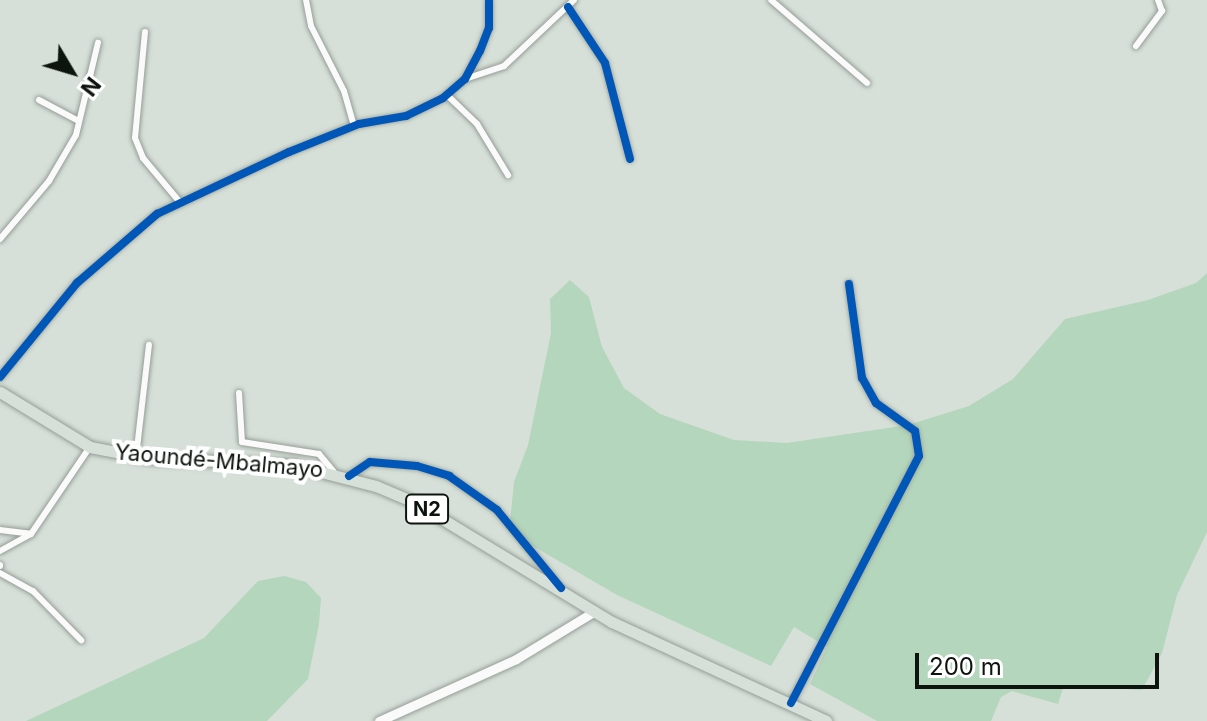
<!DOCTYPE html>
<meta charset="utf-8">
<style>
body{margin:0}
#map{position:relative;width:1207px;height:721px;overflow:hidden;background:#d6e0d8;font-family:Inter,sans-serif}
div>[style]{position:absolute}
.green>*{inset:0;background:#b4d6bc}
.roads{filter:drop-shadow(0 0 2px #969d97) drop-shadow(0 0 2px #969d97)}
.minor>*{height:6px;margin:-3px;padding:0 3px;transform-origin:3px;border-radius:3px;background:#f9faf9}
.secondary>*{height:9px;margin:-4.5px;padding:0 4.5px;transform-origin:4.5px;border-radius:4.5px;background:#f9faf9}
.trunk>*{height:11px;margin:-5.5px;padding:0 5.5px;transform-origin:5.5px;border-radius:5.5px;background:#d6e0d9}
.cycleway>*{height:8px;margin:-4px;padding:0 4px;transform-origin:4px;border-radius:4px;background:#0057b8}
span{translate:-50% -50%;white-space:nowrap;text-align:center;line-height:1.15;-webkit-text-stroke:8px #fff;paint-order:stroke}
.shield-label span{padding:2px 6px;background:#fff;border:2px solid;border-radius:6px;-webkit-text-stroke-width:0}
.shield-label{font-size:20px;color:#0d140e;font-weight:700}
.street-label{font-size:22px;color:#0d140e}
.north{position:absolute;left:32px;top:32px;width:80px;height:80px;-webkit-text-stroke:6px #fff;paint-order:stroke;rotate:128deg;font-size:22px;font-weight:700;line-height:32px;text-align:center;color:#0d140e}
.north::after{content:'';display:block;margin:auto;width:28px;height:36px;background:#0d140e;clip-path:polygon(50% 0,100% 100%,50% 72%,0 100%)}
.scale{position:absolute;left:915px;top:653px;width:244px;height:36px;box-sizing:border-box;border:4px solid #0d140e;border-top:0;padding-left:10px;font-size:24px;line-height:28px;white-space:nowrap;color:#0d140e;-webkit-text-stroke:6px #fff;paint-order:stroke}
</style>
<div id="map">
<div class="green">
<i style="clip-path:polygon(1207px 273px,1207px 532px,1177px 595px,1162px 653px,1142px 690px,1071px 686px,1063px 688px,1058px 704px,1012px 691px,1001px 697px,991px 721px,877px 721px,810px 684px,827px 647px,794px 627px,771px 666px,617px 595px,509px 532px,514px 482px,528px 445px,551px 333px,550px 299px,570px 280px,589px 297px,602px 347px,624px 388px,660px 414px,734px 440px,787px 443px,908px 425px,969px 406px,1013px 379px,1065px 319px,1148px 300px,1196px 283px)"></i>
<i style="clip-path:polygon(284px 576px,306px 582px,321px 598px,319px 624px,308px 679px,267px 721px,26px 721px,204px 638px,258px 581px)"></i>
</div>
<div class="roads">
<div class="minor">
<i style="left:306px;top:0;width:26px;rotate:79deg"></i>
<i style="left:311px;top:26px;width:73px;rotate:63.1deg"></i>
<i style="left:344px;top:91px;width:36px;rotate:74deg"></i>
<i style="left:771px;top:0;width:127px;rotate:40.8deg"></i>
<i style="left:568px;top:7px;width:67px;rotate:56.5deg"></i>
<i style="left:605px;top:63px;width:99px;rotate:75.4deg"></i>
<i style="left:145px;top:32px;width:106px;rotate:95.4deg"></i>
<i style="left:135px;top:138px;width:22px;rotate:68deg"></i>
<i style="left:143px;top:158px;width:56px;rotate:50.1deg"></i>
<i style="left:1136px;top:46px;width:44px;rotate:-53.4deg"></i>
<i style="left:1162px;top:11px;width:12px;rotate:-110deg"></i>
<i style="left:465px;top:79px;width:41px;rotate:-18.4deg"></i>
<i style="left:504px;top:66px;width:96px;rotate:-43.3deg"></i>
<i style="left:447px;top:95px;width:42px;rotate:44deg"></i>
<i style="left:477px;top:124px;width:60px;rotate:58.7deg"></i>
<i style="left:39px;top:100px;width:43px;rotate:27.8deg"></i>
<i style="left:0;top:239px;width:76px;rotate:-49.8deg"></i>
<i style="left:49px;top:181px;width:53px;rotate:-59.6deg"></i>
<i style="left:76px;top:135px;width:95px;rotate:-76.6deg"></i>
<i style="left:0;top:377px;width:122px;rotate:-50.7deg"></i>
<i style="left:77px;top:283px;width:106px;rotate:-40.8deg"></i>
<i style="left:157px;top:214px;width:146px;rotate:-25.2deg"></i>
<i style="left:289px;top:152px;width:75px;rotate:-21.8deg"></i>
<i style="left:359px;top:124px;width:48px;rotate:-9.7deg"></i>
<i style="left:406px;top:116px;width:41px;rotate:-25.9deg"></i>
<i style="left:443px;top:98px;width:29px;rotate:-41deg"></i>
<i style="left:465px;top:79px;width:32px;rotate:-62deg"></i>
<i style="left:480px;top:51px;width:25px;rotate:-69deg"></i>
<i style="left:489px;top:28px;width:28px;rotate:-90deg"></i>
<i style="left:239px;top:393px;width:49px;rotate:86.5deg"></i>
<i style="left:242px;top:442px;width:78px;rotate:8.9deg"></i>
<i style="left:319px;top:454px;width:23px;rotate:50deg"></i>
<i style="left:136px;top:457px;width:113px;rotate:-83.4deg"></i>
<i style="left:349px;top:476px;width:25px;rotate:-34deg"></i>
<i style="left:370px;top:462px;width:47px;rotate:4.9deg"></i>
<i style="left:417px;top:466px;width:34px;rotate:17deg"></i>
<i style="left:449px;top:476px;width:59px;rotate:35.3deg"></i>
<i style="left:497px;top:510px;width:101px;rotate:50.6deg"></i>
<i style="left:0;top:530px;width:31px;rotate:7deg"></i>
<i style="left:0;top:551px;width:35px;rotate:-29deg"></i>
<i style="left:31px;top:534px;width:105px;rotate:-55.9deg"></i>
<i style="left:0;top:565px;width:1px;rotate:90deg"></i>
<i style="left:0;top:573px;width:38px;rotate:29deg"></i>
<i style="left:33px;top:591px;width:69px;rotate:45.6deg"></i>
<i style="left:791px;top:703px;width:278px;rotate:-62.6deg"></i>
<i style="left:919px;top:456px;width:25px;rotate:-99deg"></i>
<i style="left:915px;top:431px;width:48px;rotate:-144.3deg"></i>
<i style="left:876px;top:403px;width:29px;rotate:-119deg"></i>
<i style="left:862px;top:378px;width:95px;rotate:-97.9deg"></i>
</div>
<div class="secondary">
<i style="left:379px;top:721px;width:150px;rotate:-24.3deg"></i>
<i style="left:516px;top:659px;width:92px;rotate:-31.3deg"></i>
</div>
<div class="trunk">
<i style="left:0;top:392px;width:105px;rotate:31.4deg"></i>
<i style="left:90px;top:447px;width:58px;rotate:10.9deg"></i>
<i style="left:147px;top:458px;width:147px;rotate:2.7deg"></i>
<i style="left:294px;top:465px;width:85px;rotate:14.4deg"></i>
<i style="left:376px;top:486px;width:43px;rotate:23deg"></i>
<i style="left:416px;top:503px;width:229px;rotate:31.3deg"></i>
<i style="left:612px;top:622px;width:236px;rotate:24.8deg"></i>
</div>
</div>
<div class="cycleway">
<i style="left:568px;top:7px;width:67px;rotate:56.5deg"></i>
<i style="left:605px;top:63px;width:99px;rotate:75.4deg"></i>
<i style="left:0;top:377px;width:122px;rotate:-50.7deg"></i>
<i style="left:77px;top:283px;width:106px;rotate:-40.8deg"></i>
<i style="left:157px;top:214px;width:146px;rotate:-25.2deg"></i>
<i style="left:289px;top:152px;width:75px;rotate:-21.8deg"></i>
<i style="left:359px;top:124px;width:48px;rotate:-9.7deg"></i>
<i style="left:406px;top:116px;width:41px;rotate:-25.9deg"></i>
<i style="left:443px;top:98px;width:29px;rotate:-41deg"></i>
<i style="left:465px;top:79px;width:32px;rotate:-62deg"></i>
<i style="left:480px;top:51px;width:25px;rotate:-69deg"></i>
<i style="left:489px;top:28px;width:28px;rotate:-90deg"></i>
<i style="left:349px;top:476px;width:25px;rotate:-34deg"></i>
<i style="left:370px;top:462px;width:47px;rotate:4.9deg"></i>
<i style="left:417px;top:466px;width:34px;rotate:17deg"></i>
<i style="left:449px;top:476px;width:59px;rotate:35.3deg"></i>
<i style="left:497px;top:510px;width:101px;rotate:50.6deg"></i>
<i style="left:791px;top:703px;width:278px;rotate:-62.6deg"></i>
<i style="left:919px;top:456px;width:25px;rotate:-99deg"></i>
<i style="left:915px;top:431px;width:48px;rotate:-144.3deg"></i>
<i style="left:876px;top:403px;width:29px;rotate:-119deg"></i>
<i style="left:862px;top:378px;width:95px;rotate:-97.9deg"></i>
</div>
<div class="shield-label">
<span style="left:427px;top:509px">N2</span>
</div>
<div class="street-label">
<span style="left:219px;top:461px;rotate:5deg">Yaoundé-Mbalmayo</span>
</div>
<div class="north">N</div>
<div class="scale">200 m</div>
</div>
